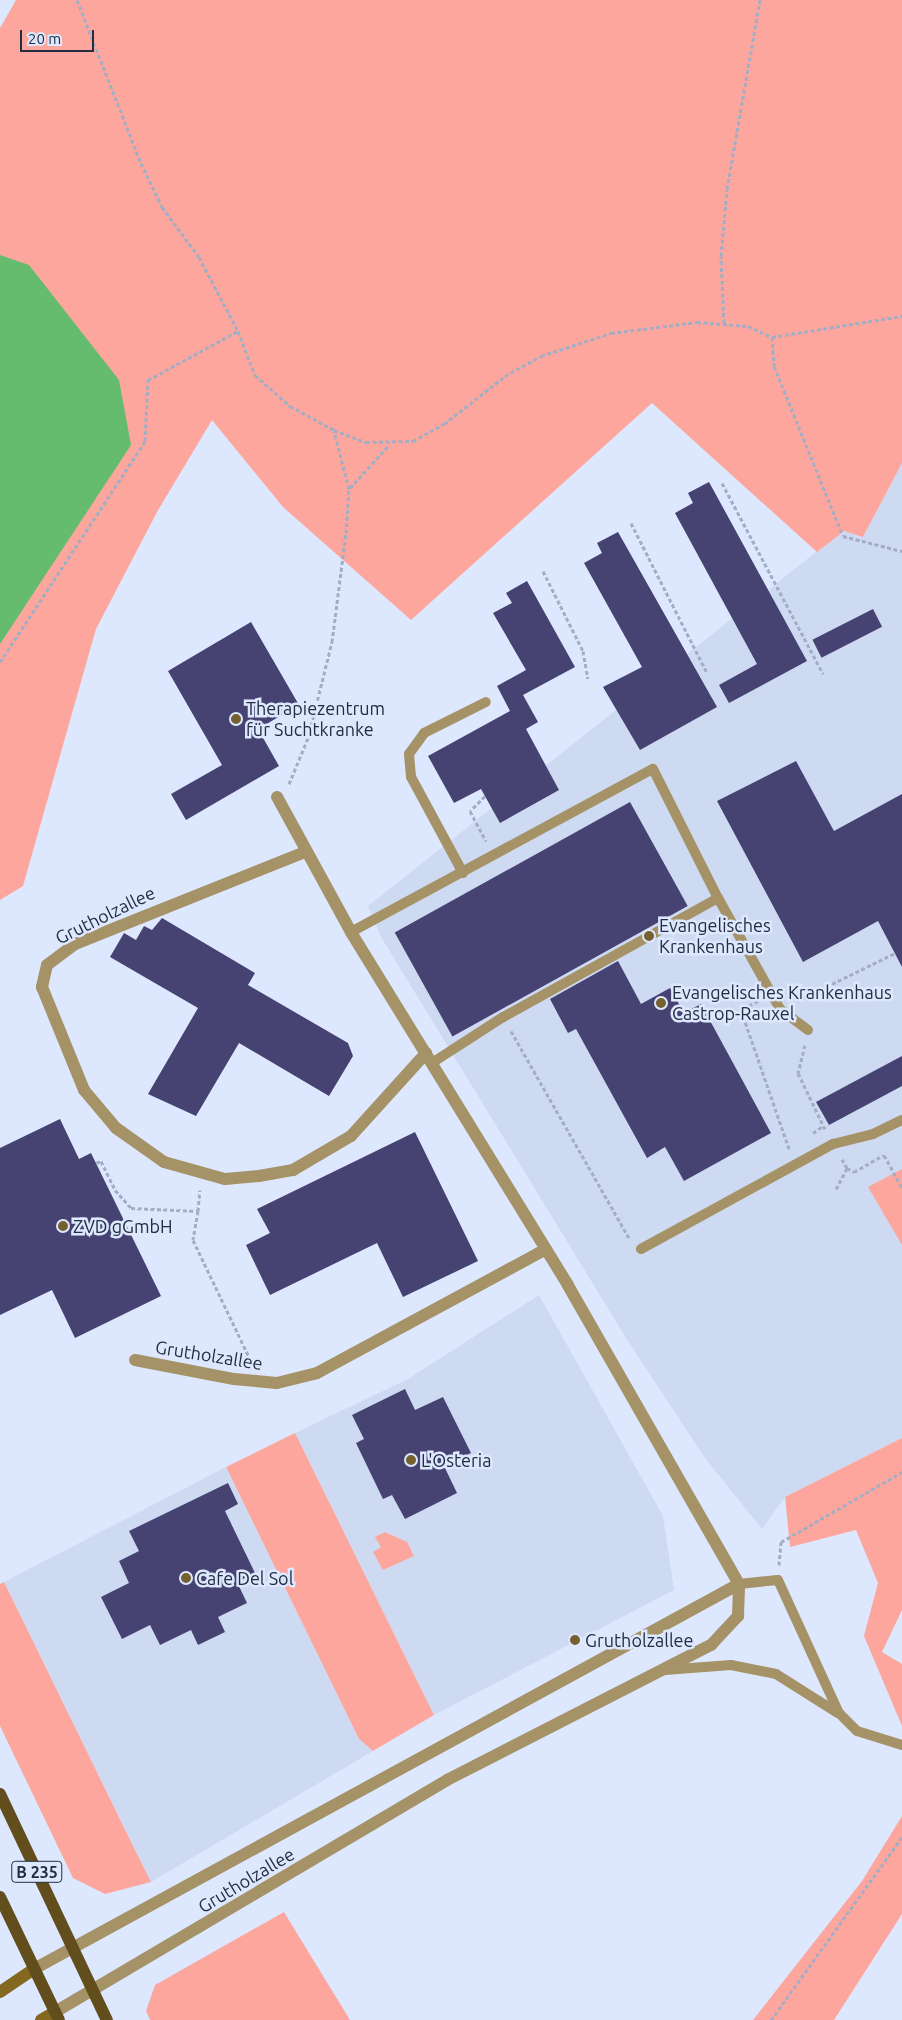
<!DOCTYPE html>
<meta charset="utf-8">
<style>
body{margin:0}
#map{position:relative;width:902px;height:2020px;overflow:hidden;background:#dde8fe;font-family:Ubuntu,sans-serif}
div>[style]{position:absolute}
.built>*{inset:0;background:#ced9f2}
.green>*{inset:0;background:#fda69d}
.water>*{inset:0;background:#66bc6e}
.building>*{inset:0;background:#464272;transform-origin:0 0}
.path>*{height:3px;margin-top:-1.5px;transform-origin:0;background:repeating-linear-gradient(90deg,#a3adc3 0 4px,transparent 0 6.5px)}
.lane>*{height:10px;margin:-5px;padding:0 5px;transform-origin:5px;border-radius:5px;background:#a59267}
.street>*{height:12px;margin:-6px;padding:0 6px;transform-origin:6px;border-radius:6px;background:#a59267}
.secondary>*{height:12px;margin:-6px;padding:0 6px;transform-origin:6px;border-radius:6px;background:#856820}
.primary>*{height:12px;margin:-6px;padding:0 6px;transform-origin:6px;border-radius:6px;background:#624d1d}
.dots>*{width:14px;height:14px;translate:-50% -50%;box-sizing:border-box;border:2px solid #dde8fe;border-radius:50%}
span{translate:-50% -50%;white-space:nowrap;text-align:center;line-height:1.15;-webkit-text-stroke:5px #dde8fe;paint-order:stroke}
.shield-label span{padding:1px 4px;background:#dde8fe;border:1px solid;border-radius:4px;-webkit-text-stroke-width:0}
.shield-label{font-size:16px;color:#242d42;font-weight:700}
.poi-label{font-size:18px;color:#242d42}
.left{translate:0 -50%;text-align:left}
.street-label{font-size:18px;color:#242d42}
.scale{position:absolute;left:20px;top:30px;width:74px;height:22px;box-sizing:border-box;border:2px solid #242d42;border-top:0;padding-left:6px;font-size:15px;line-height:18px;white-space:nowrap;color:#242d42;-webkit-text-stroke:4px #dde8fe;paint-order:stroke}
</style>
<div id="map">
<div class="built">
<i style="clip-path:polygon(902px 463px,902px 1438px,785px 1497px,762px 1529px,705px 1458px,626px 1338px,381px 937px,368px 906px,844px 530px,863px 537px)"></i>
<i style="clip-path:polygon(539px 1295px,663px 1516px,674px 1590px,434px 1715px,295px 1433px,408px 1379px)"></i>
<i style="clip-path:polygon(226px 1467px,359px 1739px,373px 1751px,151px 1882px,4px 1582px)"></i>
</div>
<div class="green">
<i style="clip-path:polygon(16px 0,902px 0,902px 463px,863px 537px,844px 531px,817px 552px,652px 403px,411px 620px,283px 507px,212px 420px,157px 512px,96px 629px,23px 886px,0 900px,0 28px)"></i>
<i style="clip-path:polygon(902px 1169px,902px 1245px,868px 1187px)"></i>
<i style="clip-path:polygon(295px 1433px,434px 1715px,373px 1751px,359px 1739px,226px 1467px)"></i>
<i style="clip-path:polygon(902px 1438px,902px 1610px,882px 1652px,902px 1664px,902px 1726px,864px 1636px,878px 1583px,856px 1530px,790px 1547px,785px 1497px)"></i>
<i style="clip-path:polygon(385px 1532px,407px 1542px,414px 1556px,383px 1570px,373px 1552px,381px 1547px,375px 1537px)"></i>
<i style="clip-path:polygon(4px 1582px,136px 1852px,151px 1882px,105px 1894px,73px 1878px,0 1726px,0 1584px)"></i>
<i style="clip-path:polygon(902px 1816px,902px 1914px,834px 2020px,753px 2020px,862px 1881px)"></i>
<i style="clip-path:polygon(284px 1912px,350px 2020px,150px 2020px,146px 2011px,155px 1985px)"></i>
</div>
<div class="water">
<i style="clip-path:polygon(0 255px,29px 265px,119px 380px,131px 445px,0 644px)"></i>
</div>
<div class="building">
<i style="clip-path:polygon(709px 482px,807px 661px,729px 703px,719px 685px,757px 664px,675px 513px,693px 503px,688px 493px)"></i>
<i style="clip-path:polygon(618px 532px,717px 707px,640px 750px,603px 687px,642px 667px,584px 563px,602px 553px,597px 543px)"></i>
<i style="clip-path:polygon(527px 581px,575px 667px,523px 695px,538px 722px,526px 729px,559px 790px,500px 823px,481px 789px,454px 803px,428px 756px,510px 711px,497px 686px,526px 670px,493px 613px,512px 603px,506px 593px)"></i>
<i style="left:873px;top:609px;width:20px;height:68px;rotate:63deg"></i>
<i style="clip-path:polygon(251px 622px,299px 705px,258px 729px,279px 766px,186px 820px,171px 794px,222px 765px,168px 671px)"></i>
<i style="clip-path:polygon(796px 761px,834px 831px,902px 794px,902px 967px,878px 921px,803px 962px,717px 801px)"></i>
<i style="left:630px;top:802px;width:119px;height:269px;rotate:61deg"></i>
<i style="clip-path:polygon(162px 918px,255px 973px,248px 985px,348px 1043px,353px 1056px,329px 1096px,239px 1043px,196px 1116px,148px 1094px,198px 1008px,110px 957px,124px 933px,136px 940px,144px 926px,152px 930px)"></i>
<i style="clip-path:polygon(618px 961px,641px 1004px,670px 988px,684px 1013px,701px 1004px,771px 1133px,684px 1181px,665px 1147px,647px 1158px,576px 1029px,568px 1033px,550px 999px)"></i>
<i style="clip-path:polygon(902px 1056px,902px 1086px,829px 1125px,816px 1102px)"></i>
<i style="clip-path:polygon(60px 1119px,79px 1159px,91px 1153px,161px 1296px,75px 1338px,52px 1290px,0 1315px,0 1148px)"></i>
<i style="clip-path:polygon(415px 1132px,478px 1261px,403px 1297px,377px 1243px,270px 1295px,246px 1245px,270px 1233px,257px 1209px)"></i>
<i style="clip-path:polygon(405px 1389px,415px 1410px,443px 1397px,471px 1453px,444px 1466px,457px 1493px,405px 1519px,392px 1495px,383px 1499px,356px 1443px,364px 1439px,352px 1415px)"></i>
<i style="clip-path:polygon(228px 1483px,238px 1504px,225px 1511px,255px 1573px,237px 1582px,247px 1603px,218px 1617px,225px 1632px,198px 1645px,191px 1630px,160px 1645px,150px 1625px,122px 1639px,101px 1597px,129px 1583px,119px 1561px,139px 1551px,129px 1531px)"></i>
</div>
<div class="path">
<i style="left:77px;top:0;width:175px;rotate:68.6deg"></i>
<i style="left:141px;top:163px;width:49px;rotate:64.5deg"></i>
<i style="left:162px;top:207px;width:62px;rotate:53.5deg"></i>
<i style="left:199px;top:257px;width:84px;rotate:62.2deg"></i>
<i style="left:238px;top:331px;width:47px;rotate:68.9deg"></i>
<i style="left:255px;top:375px;width:47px;rotate:41.5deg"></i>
<i style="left:290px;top:406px;width:50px;rotate:28.6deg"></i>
<i style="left:334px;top:430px;width:34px;rotate:21deg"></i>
<i style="left:366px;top:442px;width:47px;rotate:-1.2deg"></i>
<i style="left:413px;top:441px;width:35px;rotate:-29deg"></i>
<i style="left:444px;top:424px;width:78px;rotate:-38.2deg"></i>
<i style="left:505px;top:376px;width:41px;rotate:-29.1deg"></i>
<i style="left:541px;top:356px;width:74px;rotate:-18.2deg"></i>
<i style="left:611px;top:333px;width:87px;rotate:-7.3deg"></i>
<i style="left:697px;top:322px;width:51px;rotate:4.5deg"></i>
<i style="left:748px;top:326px;width:26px;rotate:25deg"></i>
<i style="left:772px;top:337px;width:132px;rotate:-9.2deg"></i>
<i style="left:724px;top:323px;width:67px;rotate:-92.6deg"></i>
<i style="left:721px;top:256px;width:67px;rotate:-84.9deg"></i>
<i style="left:727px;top:189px;width:192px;rotate:-80.1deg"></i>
<i style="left:772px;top:337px;width:29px;rotate:86deg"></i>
<i style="left:774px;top:366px;width:183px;rotate:67.9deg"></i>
<i style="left:843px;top:536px;width:61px;rotate:14.3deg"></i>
<i style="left:722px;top:483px;width:216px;rotate:62.1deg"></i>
<i style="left:350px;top:488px;width:59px;rotate:-47.7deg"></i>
<i style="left:631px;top:523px;width:168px;rotate:63.1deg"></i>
<i style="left:543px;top:571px;width:89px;rotate:63.4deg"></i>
<i style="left:583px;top:651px;width:28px;rotate:80deg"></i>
<i style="left:0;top:662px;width:264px;rotate:-56.7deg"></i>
<i style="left:145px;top:441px;width:61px;rotate:-87.2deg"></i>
<i style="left:148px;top:380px;width:102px;rotate:-28.6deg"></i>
<i style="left:289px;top:784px;width:50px;rotate:-67.6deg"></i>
<i style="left:308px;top:738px;width:99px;rotate:-76deg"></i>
<i style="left:332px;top:642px;width:110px;rotate:-82.7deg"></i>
<i style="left:346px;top:533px;width:44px;rotate:-86.1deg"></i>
<i style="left:349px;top:489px;width:60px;rotate:-104.5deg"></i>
<i style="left:485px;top:796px;width:21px;rotate:135deg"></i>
<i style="left:470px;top:811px;width:34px;rotate:62deg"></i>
<i style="left:758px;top:1001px;width:19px;rotate:152deg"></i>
<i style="left:741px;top:1010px;width:147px;rotate:70.9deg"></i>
<i style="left:797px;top:1001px;width:109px;rotate:-26.1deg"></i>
<i style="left:511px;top:1031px;width:238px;rotate:60.3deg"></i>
<i style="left:805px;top:1045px;width:29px;rotate:104deg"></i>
<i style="left:798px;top:1073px;width:62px;rotate:64.3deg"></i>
<i style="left:813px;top:1133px;width:12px;rotate:-35deg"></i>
<i style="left:96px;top:1163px;width:5px;rotate:-22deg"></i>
<i style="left:101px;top:1161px;width:32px;rotate:64deg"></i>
<i style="left:115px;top:1190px;width:24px;rotate:48deg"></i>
<i style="left:131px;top:1208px;width:67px;rotate:2.6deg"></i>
<i style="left:198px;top:1211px;width:21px;rotate:-85deg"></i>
<i style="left:847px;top:1168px;width:8px;rotate:30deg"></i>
<i style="left:854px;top:1172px;width:34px;rotate:-30deg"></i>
<i style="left:884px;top:1155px;width:37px;rotate:61deg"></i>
<i style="left:836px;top:1189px;width:24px;rotate:-62deg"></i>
<i style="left:847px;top:1168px;width:10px;rotate:-119deg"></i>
<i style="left:198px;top:1211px;width:29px;rotate:100deg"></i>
<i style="left:193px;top:1240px;width:136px;rotate:64.4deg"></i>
<i style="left:779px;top:1565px;width:23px;rotate:-85deg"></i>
<i style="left:781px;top:1542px;width:140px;rotate:-30deg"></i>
<i style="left:771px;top:2020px;width:225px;rotate:-54.4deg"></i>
</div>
<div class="lane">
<i style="left:463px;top:873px;width:109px;rotate:-118.4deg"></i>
<i style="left:411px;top:777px;width:23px;rotate:-95deg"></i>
<i style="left:409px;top:754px;width:26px;rotate:-54deg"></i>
<i style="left:424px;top:733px;width:69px;rotate:-26.6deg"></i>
<i style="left:718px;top:898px;width:127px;rotate:60.8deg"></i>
<i style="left:780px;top:1009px;width:35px;rotate:37deg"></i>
<i style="left:351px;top:932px;width:343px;rotate:-28.4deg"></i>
<i style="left:653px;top:769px;width:144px;rotate:63.3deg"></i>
<i style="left:718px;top:898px;width:246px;rotate:151deg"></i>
<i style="left:503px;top:1017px;width:85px;rotate:147.1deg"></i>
<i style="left:641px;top:1249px;width:219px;rotate:-28.7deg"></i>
<i style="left:833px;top:1144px;width:41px;rotate:-14deg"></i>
<i style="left:873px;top:1134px;width:32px;rotate:-26deg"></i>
<i style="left:739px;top:1584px;width:39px;rotate:-6deg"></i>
<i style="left:778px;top:1580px;width:146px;rotate:65.4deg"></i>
<i style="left:839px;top:1713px;width:25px;rotate:45deg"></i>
<i style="left:857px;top:1731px;width:47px;rotate:17.3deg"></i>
<i style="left:665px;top:1670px;width:66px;rotate:-4.3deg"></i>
<i style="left:731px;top:1665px;width:46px;rotate:11.3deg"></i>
<i style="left:776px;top:1674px;width:73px;rotate:32.2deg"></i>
</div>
<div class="street">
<i style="left:305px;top:852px;width:248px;rotate:158.2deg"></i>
<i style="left:75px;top:944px;width:35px;rotate:143deg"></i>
<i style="left:47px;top:965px;width:23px;rotate:103deg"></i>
<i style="left:42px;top:987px;width:111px;rotate:67.8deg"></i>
<i style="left:84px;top:1090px;width:50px;rotate:49.9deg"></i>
<i style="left:116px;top:1128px;width:59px;rotate:35.3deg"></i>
<i style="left:164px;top:1162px;width:63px;rotate:15.6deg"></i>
<i style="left:225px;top:1179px;width:34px;rotate:-5deg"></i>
<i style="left:259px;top:1176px;width:35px;rotate:-10deg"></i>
<i style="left:293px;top:1170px;width:67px;rotate:-30.4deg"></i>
<i style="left:351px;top:1136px;width:112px;rotate:-47.9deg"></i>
<i style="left:135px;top:1360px;width:101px;rotate:10.9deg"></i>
<i style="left:234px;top:1379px;width:43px;rotate:5.3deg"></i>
<i style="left:277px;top:1383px;width:41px;rotate:-14deg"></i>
<i style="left:317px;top:1373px;width:260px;rotate:-28.4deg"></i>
<i style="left:34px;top:1969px;width:803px;rotate:-28.64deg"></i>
<i style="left:55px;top:2012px;width:456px;rotate:-30.6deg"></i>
<i style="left:447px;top:1780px;width:297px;rotate:-27.1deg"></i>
<i style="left:711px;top:1645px;width:40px;rotate:-47deg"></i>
<i style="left:738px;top:1616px;width:32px;rotate:-88deg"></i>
<i style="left:739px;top:1584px;width:344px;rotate:-119.8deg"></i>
<i style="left:568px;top:1285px;width:414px;rotate:-121.6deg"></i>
<i style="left:351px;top:932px;width:154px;rotate:-118.7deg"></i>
</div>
<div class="secondary">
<i style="left:0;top:1992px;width:41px;rotate:-34.1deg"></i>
<i style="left:41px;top:2020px;width:16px;rotate:-30deg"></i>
</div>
<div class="primary">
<i style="left:0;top:1794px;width:250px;rotate:64.7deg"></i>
<i style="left:0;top:1897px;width:136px;rotate:64.4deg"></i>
</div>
<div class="dots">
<i style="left:236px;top:719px;background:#75602f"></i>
<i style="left:649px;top:936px;background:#75602f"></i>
<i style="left:661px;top:1003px;background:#75602f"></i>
<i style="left:63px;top:1226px;background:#75602f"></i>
<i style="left:411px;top:1460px;background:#75602f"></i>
<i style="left:186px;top:1578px;background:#75602f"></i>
<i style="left:575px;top:1640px;background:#75602f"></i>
</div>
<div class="shield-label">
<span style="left:37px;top:1872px">B 235</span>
</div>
<div class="poi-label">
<span class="left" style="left:246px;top:719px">Therapiezentrum<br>für Suchtkranke</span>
<span class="left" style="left:659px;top:936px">Evangelisches<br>Krankenhaus</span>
<span class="left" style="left:672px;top:1003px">Evangelisches Krankenhaus<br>Castrop-Rauxel</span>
<span class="left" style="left:73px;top:1226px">ZVD gGmbH</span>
<span class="left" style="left:421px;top:1460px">L'Osteria</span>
<span class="left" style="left:196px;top:1578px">Cafe Del Sol</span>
<span class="left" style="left:585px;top:1640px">Grutholzallee</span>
</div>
<div class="street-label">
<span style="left:105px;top:915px;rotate:-26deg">Grutholzallee</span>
<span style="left:209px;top:1355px;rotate:9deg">Grutholzallee</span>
<span style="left:246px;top:1880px;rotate:-31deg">Grutholzallee</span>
</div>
<div class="scale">20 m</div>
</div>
